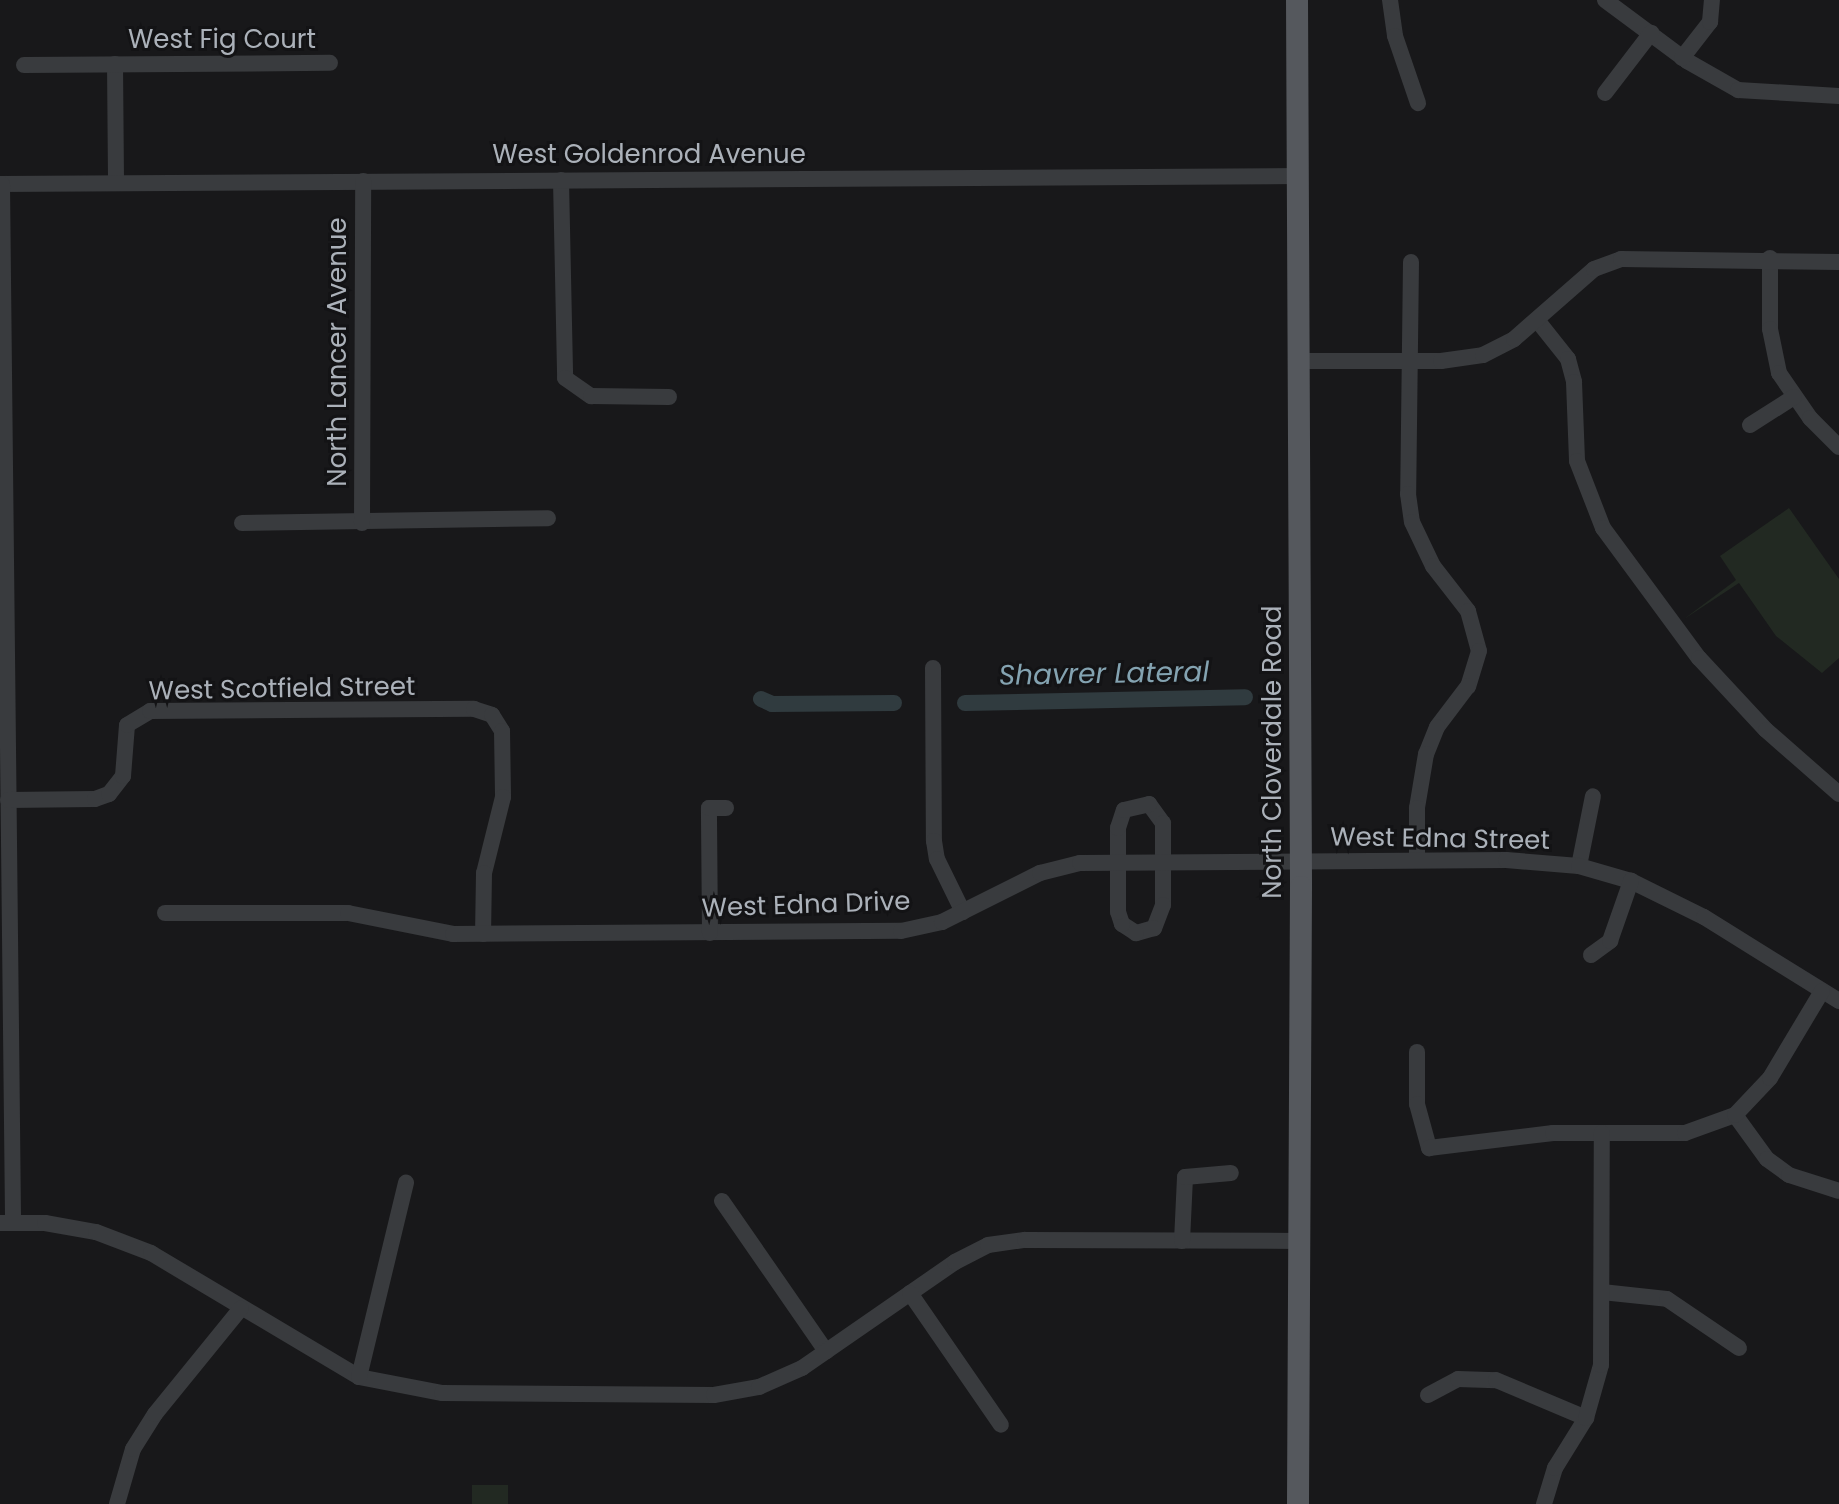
<!DOCTYPE html>
<style>
body{margin:0}
#map{position:relative;width:1839px;height:1504px;overflow:hidden;background:#18181a;font-family:Poppins,sans-serif}
div>[style]{position:absolute}
.green>*{inset:0;background:#222922;transform-origin:0 0}
.canal>*{height:16px;margin:-8px;padding:0 8px;transform-origin:8px;border-radius:8px;background:#303b3f}
.minor>*{height:16px;margin:-8px;padding:0 8px;transform-origin:8px;border-radius:8px;background:#393b3e}
.major>*{height:22px;margin:-11px;padding:0 11px;transform-origin:11px;border-radius:11px;background:#55585d}
span{translate:-50% -50%;white-space:nowrap;text-align:center;line-height:1.15;-webkit-text-stroke:6px #131315;paint-order:stroke}
.street-label{font-size:26px;color:#abb1b9}
.water-label{font-size:28px;color:#84a3b1;font-style:italic}
</style>
<div id="map">
<div class="green">
<i style="clip-path:polygon(1789px 508px,1839px 579px,1839px 658px,1822px 673px,1776px 636px,1739px 583px,1684px 619px,1736px 580px,1720px 556px)"></i>
<i style="left:472px;top:1485px;width:36px;height:19px"></i>
</div>
<div class="canal">
<i style="left:761px;top:699px;width:12px;rotate:24deg"></i>
<i style="left:772px;top:704px;width:122px;rotate:-0.5deg"></i>
<i style="left:965px;top:703px;width:280px;rotate:-1.2deg"></i>
</div>
<div class="minor">
<i style="left:1390px;top:0;width:36px;rotate:82deg"></i>
<i style="left:1395px;top:36px;width:71px;rotate:71.1deg"></i>
<i style="left:1605px;top:0;width:102px;rotate:36.6deg"></i>
<i style="left:1687px;top:61px;width:59px;rotate:29.6deg"></i>
<i style="left:1738px;top:90px;width:101px;rotate:3.4deg"></i>
<i style="left:1682px;top:58px;width:46px;rotate:-52.1deg"></i>
<i style="left:1710px;top:22px;width:22px;rotate:-85deg"></i>
<i style="left:115px;top:64px;width:119px;rotate:89.5deg"></i>
<i style="left:24px;top:65px;width:306px;rotate:-0.4deg"></i>
<i style="left:1605px;top:93px;width:76px;rotate:-52.5deg"></i>
<i style="left:561px;top:180px;width:198px;rotate:88.8deg"></i>
<i style="left:565px;top:378px;width:32px;rotate:35deg"></i>
<i style="left:591px;top:396px;width:78px;rotate:0.7deg"></i>
<i style="left:0;top:184px;width:1298px;rotate:-0.35deg"></i>
<i style="left:2px;top:184px;width:1039px;rotate:89.39deg"></i>
<i style="left:1770px;top:258px;width:71px;rotate:90deg"></i>
<i style="left:1770px;top:329px;width:45px;rotate:78.4deg"></i>
<i style="left:1779px;top:373px;width:55px;rotate:55.4deg"></i>
<i style="left:1810px;top:418px;width:41px;rotate:45deg"></i>
<i style="left:1411px;top:262px;width:232px;rotate:90.7deg"></i>
<i style="left:1408px;top:494px;width:28px;rotate:82deg"></i>
<i style="left:1412px;top:522px;width:49px;rotate:64.5deg"></i>
<i style="left:1433px;top:566px;width:57px;rotate:52.1deg"></i>
<i style="left:1468px;top:611px;width:41px;rotate:74.6deg"></i>
<i style="left:1479px;top:651px;width:37px;rotate:107deg"></i>
<i style="left:1468px;top:686px;width:51px;rotate:127.1deg"></i>
<i style="left:1437px;top:727px;width:29px;rotate:112deg"></i>
<i style="left:1426px;top:754px;width:55px;rotate:99.5deg"></i>
<i style="left:1417px;top:808px;width:51px;rotate:90deg"></i>
<i style="left:1537px;top:320px;width:50px;rotate:51.5deg"></i>
<i style="left:1568px;top:359px;width:24px;rotate:75deg"></i>
<i style="left:1574px;top:382px;width:79px;rotate:87.8deg"></i>
<i style="left:1577px;top:461px;width:72px;rotate:68.8deg"></i>
<i style="left:1603px;top:528px;width:162px;rotate:53.6deg"></i>
<i style="left:1699px;top:658px;width:98px;rotate:47.1deg"></i>
<i style="left:1766px;top:730px;width:97px;rotate:41.2deg"></i>
<i style="left:1298px;top:361px;width:143px"></i>
<i style="left:1441px;top:361px;width:42px;rotate:-8.1deg"></i>
<i style="left:1483px;top:355px;width:35px;rotate:-27deg"></i>
<i style="left:1514px;top:339px;width:106px;rotate:-41.2deg"></i>
<i style="left:1594px;top:269px;width:29px;rotate:-20deg"></i>
<i style="left:1621px;top:259px;width:218px;rotate:0.8deg"></i>
<i style="left:1750px;top:425px;width:52px;rotate:-32.5deg"></i>
<i style="left:242px;top:523px;width:306px;rotate:-0.9deg"></i>
<i style="left:362px;top:523px;width:342px;rotate:-89.8deg"></i>
<i style="left:933px;top:668px;width:173px;rotate:89.7deg"></i>
<i style="left:934px;top:841px;width:18px;rotate:81deg"></i>
<i style="left:937px;top:859px;width:59px;rotate:63.9deg"></i>
<i style="left:8px;top:800px;width:87px;rotate:-0.7deg"></i>
<i style="left:95px;top:799px;width:15px;rotate:-20deg"></i>
<i style="left:109px;top:794px;width:23px;rotate:-52deg"></i>
<i style="left:123px;top:776px;width:51px;rotate:-85.5deg"></i>
<i style="left:127px;top:725px;width:27px;rotate:-31deg"></i>
<i style="left:150px;top:711px;width:324px;rotate:-0.4deg"></i>
<i style="left:474px;top:709px;width:19px;rotate:18deg"></i>
<i style="left:492px;top:715px;width:19px;rotate:58deg"></i>
<i style="left:502px;top:731px;width:66px;rotate:89.1deg"></i>
<i style="left:503px;top:797px;width:78px;rotate:104deg"></i>
<i style="left:484px;top:873px;width:61px;rotate:90.9deg"></i>
<i style="left:1149px;top:804px;width:24px;rotate:54deg"></i>
<i style="left:1163px;top:823px;width:82px;rotate:90deg"></i>
<i style="left:1163px;top:905px;width:25px;rotate:111deg"></i>
<i style="left:1154px;top:928px;width:19px;rotate:164deg"></i>
<i style="left:1136px;top:933px;width:17px;rotate:-147deg"></i>
<i style="left:1122px;top:924px;width:13px;rotate:-108deg"></i>
<i style="left:1118px;top:912px;width:84px;rotate:-90deg"></i>
<i style="left:1118px;top:828px;width:19px;rotate:-72deg"></i>
<i style="left:1124px;top:810px;width:26px;rotate:-13deg"></i>
<i style="left:1579px;top:866px;width:71px;rotate:-78.7deg"></i>
<i style="left:165px;top:913px;width:183px"></i>
<i style="left:348px;top:913px;width:107px;rotate:11.3deg"></i>
<i style="left:453px;top:934px;width:448px;rotate:-0.4deg"></i>
<i style="left:901px;top:931px;width:42px;rotate:-12.4deg"></i>
<i style="left:942px;top:922px;width:110px;rotate:-26.6deg"></i>
<i style="left:1040px;top:873px;width:41px;rotate:-14deg"></i>
<i style="left:1080px;top:863px;width:426px;rotate:-0.4deg"></i>
<i style="left:1506px;top:860px;width:73px;rotate:4.7deg"></i>
<i style="left:1579px;top:866px;width:54px;rotate:16.1deg"></i>
<i style="left:1631px;top:881px;width:81px;rotate:26.3deg"></i>
<i style="left:1704px;top:917px;width:159px;rotate:31.9deg"></i>
<i style="left:710px;top:933px;width:125px;rotate:-90.5deg"></i>
<i style="left:709px;top:808px;width:17px"></i>
<i style="left:1591px;top:955px;width:24px;rotate:-36deg"></i>
<i style="left:1610px;top:941px;width:64px;rotate:-70.7deg"></i>
<i style="left:1417px;top:1052px;width:52px;rotate:90deg"></i>
<i style="left:1417px;top:1104px;width:46px;rotate:74.7deg"></i>
<i style="left:1429px;top:1148px;width:125px;rotate:-6.9deg"></i>
<i style="left:1553px;top:1133px;width:132px"></i>
<i style="left:1685px;top:1133px;width:53px;rotate:-19.8deg"></i>
<i style="left:1735px;top:1115px;width:54px;rotate:54deg"></i>
<i style="left:1767px;top:1159px;width:27px;rotate:36deg"></i>
<i style="left:1789px;top:1175px;width:52px;rotate:17.7deg"></i>
<i style="left:1735px;top:1115px;width:51px;rotate:-46.6deg"></i>
<i style="left:1770px;top:1078px;width:101px;rotate:-59.1deg"></i>
<i style="left:722px;top:1201px;width:183px;rotate:55.3deg"></i>
<i style="left:0;top:1223px;width:45px"></i>
<i style="left:45px;top:1223px;width:52px;rotate:10deg"></i>
<i style="left:96px;top:1232px;width:59px;rotate:20.9deg"></i>
<i style="left:151px;top:1253px;width:242px;rotate:30.8deg"></i>
<i style="left:359px;top:1377px;width:85px;rotate:10.9deg"></i>
<i style="left:442px;top:1393px;width:272px;rotate:0.4deg"></i>
<i style="left:714px;top:1395px;width:46px;rotate:-10.1deg"></i>
<i style="left:759px;top:1387px;width:47px;rotate:-23.8deg"></i>
<i style="left:802px;top:1368px;width:186px;rotate:-34.7deg"></i>
<i style="left:955px;top:1262px;width:37px;rotate:-27deg"></i>
<i style="left:988px;top:1245px;width:37px;rotate:-8deg"></i>
<i style="left:1025px;top:1240px;width:274px;rotate:0.2deg"></i>
<i style="left:1182px;top:1241px;width:64px;rotate:-87.3deg"></i>
<i style="left:1185px;top:1177px;width:46px;rotate:-5deg"></i>
<i style="left:1602px;top:1292px;width:65px;rotate:6.1deg"></i>
<i style="left:1667px;top:1299px;width:87px;rotate:34.2deg"></i>
<i style="left:910px;top:1293px;width:160px;rotate:55.4deg"></i>
<i style="left:359px;top:1377px;width:200px;rotate:-76.4deg"></i>
<i style="left:1428px;top:1395px;width:34px;rotate:-28deg"></i>
<i style="left:1458px;top:1379px;width:38px;rotate:2deg"></i>
<i style="left:1496px;top:1380px;width:98px;rotate:22.9deg"></i>
<i style="left:117px;top:1504px;width:57px;rotate:-73.8deg"></i>
<i style="left:133px;top:1449px;width:41px;rotate:-57.8deg"></i>
<i style="left:155px;top:1414px;width:136px;rotate:-50.9deg"></i>
<i style="left:1544px;top:1504px;width:38px;rotate:-73deg"></i>
<i style="left:1555px;top:1468px;width:59px;rotate:-58.2deg"></i>
<i style="left:1586px;top:1418px;width:55px;rotate:-74.2deg"></i>
<i style="left:1601px;top:1365px;width:232px;rotate:-89.8deg"></i>
</div>
<div class="major">
<i style="left:1297px;top:0;width:887px;rotate:89.74deg"></i>
<i style="left:1301px;top:887px;width:617px;rotate:90.28deg"></i>
</div>
<div class="street-label">
<span style="left:222px;top:40px">West Fig Court</span>
<span style="left:649px;top:155px">West Goldenrod Avenue</span>
<span style="left:338px;top:352px;rotate:-90deg">North Lancer Avenue</span>
<span style="left:282px;top:689px;rotate:-1deg">West Scotfield Street</span>
<span style="left:1273px;top:752px;rotate:-90deg">North Cloverdale Road</span>
<span style="left:1440px;top:839px;rotate:1deg">West Edna Street</span>
<span style="left:806px;top:905px;rotate:-2deg">West Edna Drive</span>
</div>
<div class="water-label">
<span style="left:1104px;top:674px;rotate:-1deg">Shavrer Lateral</span>
</div>
</div>
